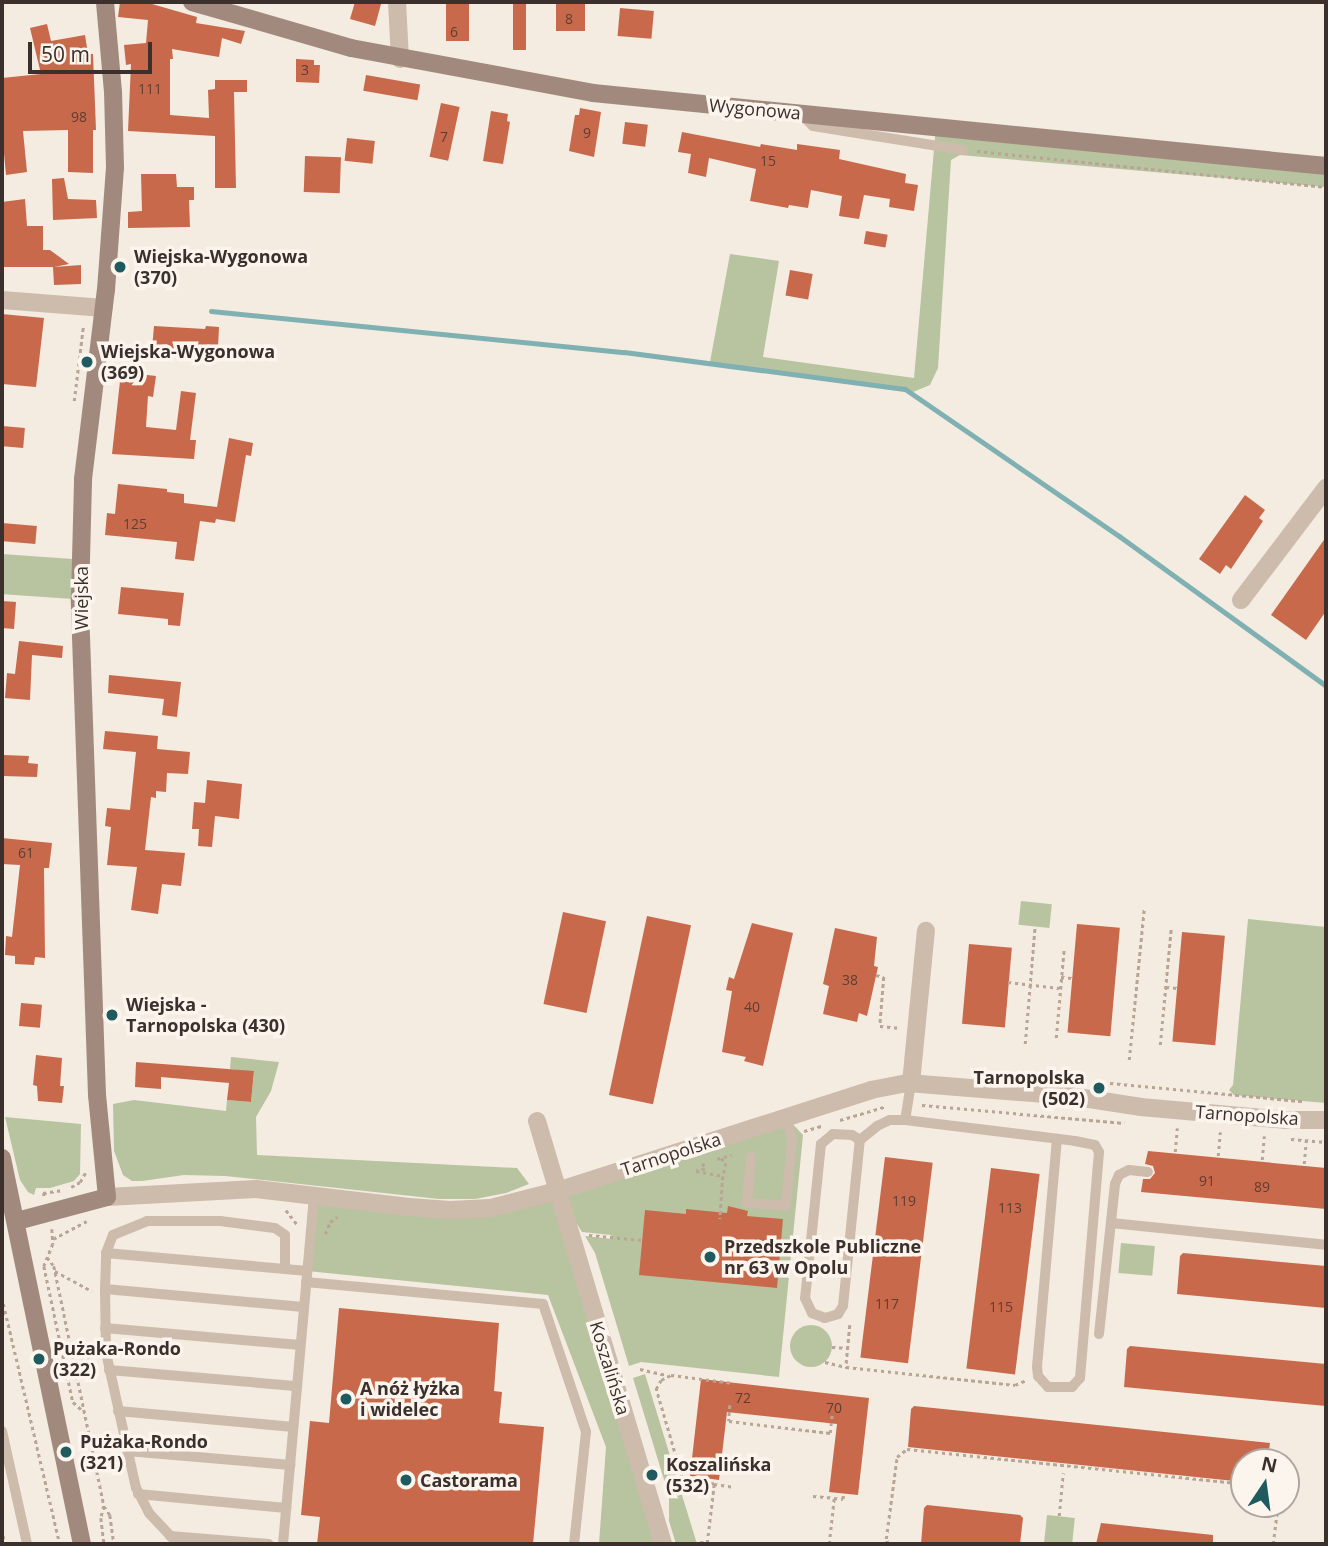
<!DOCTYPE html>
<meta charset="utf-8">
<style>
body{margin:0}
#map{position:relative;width:1328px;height:1546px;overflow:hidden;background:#f4ebe1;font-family:"Open Sans",sans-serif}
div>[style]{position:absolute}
.green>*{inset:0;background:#b8c4a0;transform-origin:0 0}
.round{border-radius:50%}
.stream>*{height:5px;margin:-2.5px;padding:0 2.5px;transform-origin:2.5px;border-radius:2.5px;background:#7fb0b2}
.building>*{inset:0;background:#c8694b;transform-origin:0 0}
.path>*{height:2.5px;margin-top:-1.25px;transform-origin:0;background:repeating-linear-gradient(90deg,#b9a596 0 3.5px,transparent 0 7px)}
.lane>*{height:10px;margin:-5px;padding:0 5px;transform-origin:5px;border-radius:5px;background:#cdbbac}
.street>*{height:18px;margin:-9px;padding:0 9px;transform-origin:9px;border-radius:9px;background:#cdbbac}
.secondary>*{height:18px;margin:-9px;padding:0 9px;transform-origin:9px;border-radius:9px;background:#a18a7d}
.dots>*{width:19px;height:19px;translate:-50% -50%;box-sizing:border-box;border:4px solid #fbf5ee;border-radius:50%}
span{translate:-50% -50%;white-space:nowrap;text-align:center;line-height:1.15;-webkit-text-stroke:7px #fbf5ee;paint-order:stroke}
.number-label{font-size:14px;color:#5e3e33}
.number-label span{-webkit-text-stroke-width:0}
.street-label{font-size:18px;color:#3b302b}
.poi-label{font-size:18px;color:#3b302b;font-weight:700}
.left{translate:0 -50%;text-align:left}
.right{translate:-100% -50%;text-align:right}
.frame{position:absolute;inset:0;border:4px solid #3b302b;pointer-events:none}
.north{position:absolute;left:1230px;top:1448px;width:70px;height:70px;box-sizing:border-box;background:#fbf5ee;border:2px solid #aea6a0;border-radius:50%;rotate:13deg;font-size:19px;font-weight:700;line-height:28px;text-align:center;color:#3b302b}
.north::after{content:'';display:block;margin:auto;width:24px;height:32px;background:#1f5a5e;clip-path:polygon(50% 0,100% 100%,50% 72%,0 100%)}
.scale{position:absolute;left:28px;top:42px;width:124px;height:32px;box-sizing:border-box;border:4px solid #3b302b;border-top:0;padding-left:9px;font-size:21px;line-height:24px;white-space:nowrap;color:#3b302b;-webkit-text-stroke:5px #fbf5ee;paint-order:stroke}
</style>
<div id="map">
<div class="green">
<i style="clip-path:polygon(936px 126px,1326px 166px,1326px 187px,960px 155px,951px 160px,938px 368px,930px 385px,913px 392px,888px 386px,710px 362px,730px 254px,779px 261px,763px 357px,914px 378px)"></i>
<i style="left:2px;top:554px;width:78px;height:40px;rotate:4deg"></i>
<i style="left:1021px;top:901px;width:31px;height:24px;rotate:6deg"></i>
<i style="clip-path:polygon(1248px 919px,1326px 927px,1326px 1103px,1234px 1095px,1229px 1090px,1233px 1085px)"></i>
<i style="clip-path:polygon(231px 1057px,279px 1062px,271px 1091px,256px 1117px,257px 1155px,517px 1168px,529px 1184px,506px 1193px,475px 1199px,439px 1199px,225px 1176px,184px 1175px,142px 1181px,132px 1181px,123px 1175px,114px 1151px,113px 1104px,134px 1100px,226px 1111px,227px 1100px,251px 1102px,254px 1072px,230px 1069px)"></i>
<i style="clip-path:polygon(5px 1117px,81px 1124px,80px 1174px,74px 1181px,50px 1188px,36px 1188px,34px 1195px,28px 1192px,20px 1180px)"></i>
<i style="clip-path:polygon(786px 1117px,803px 1135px,779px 1377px,641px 1362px,629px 1366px,595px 1253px,585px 1236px,612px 1239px,611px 1235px,582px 1232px,559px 1195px,663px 1544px,599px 1544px,606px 1447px,548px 1295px,307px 1271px,314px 1196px,487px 1208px)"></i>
<i style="left:1121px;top:1243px;width:34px;height:30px;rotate:5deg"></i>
<i class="round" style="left:790px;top:1325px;width:42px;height:42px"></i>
<i style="clip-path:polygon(645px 1374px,697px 1544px,676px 1544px,669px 1521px,669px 1496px,633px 1378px)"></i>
<i style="left:1047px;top:1515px;width:28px;height:29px;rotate:6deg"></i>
</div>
<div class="stream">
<i style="left:211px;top:311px;width:415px;rotate:5.7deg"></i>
<i style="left:624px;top:352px;width:283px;rotate:7.5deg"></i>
<i style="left:905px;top:389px;width:260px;rotate:34.5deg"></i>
<i style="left:1119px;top:536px;width:256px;rotate:35.9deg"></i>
</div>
<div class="building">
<i style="clip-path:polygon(120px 2px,145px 2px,197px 17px,196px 23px,245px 31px,241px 44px,222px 38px,219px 57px,172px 49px,173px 59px,170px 59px,170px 115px,209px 118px,208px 90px,215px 89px,215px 80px,247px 80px,247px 92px,234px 92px,236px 188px,215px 188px,215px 136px,128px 131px,131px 64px,126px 65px,124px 45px,146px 43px,148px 20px,118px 17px)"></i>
<i style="clip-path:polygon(355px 2px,381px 4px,375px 26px,350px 19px)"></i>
<i style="left:446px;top:2px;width:23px;height:39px"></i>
<i style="left:513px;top:2px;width:13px;height:48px"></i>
<i style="left:556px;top:2px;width:29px;height:29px"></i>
<i style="left:620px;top:8px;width:34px;height:28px;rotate:5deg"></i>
<i style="clip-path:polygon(47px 24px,51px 41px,85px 35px,88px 54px,93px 54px,96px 130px,93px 130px,93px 173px,68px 172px,68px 130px,23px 131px,27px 172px,6px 175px,2px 132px,2px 78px,41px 74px,30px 28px)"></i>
<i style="clip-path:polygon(296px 59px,314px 60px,314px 65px,320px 65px,319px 83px,296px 82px)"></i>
<i style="left:366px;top:75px;width:55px;height:16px;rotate:10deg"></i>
<i style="left:441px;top:103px;width:19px;height:55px;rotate:12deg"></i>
<i style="clip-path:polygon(580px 108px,601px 112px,594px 157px,569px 151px,575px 115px,579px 115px)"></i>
<i style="clip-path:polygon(491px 111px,508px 114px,507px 121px,510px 122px,503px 164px,483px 161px)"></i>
<i style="left:625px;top:122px;width:23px;height:22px;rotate:7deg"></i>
<i style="clip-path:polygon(682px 132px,760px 147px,761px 144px,797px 150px,797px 144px,840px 150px,839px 159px,906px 174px,905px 183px,918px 185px,914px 211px,889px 207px,890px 199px,864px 195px,859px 219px,839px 216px,842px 196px,811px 190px,808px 208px,789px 205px,788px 208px,750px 201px,756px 169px,709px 158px,706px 177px,688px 173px,691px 154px,678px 152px)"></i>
<i style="left:347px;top:138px;width:28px;height:23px;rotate:6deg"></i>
<i style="left:305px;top:156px;width:36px;height:36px;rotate:2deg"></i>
<i style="clip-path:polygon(141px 174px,176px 174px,177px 187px,194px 187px,194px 200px,189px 200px,190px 227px,128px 228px,128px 212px,142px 211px)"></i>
<i style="clip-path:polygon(64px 178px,68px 199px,96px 200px,97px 218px,53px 220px,52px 179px)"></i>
<i style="clip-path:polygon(25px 199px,27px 226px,43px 226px,43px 250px,50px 250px,69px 264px,54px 267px,81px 265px,81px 284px,54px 285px,53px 267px,2px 267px,2px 202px)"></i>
<i style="left:866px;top:231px;width:22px;height:13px;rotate:10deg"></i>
<i style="left:790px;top:270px;width:23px;height:26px;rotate:10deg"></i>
<i style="clip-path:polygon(2px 314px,44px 318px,36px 387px,2px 384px)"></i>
<i style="clip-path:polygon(154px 326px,205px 329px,206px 326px,219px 327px,218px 347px,186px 344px,185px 351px,152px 349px)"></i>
<i style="clip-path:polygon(121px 372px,156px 376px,153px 397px,148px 396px,146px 427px,176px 430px,181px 391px,196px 393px,190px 440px,196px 440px,194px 459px,112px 454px)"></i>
<i style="left:2px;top:426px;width:23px;height:20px;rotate:5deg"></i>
<i style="clip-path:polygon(229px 438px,253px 443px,251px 456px,246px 455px,235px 522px,216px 519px,215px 523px,200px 521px,194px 561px,175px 559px,177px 542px,105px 535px,107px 513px,115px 514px,118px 484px,167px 489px,167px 492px,184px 494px,184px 503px,217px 507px)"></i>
<i style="clip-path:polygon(1245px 495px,1265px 510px,1259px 518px,1263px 521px,1231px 569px,1226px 565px,1220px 574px,1199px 559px)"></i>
<i style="left:2px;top:523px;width:35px;height:18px;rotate:5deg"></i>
<i style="clip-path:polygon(1326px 537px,1326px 611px,1306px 640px,1271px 615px)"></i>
<i style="clip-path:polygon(121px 587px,184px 593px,180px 626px,168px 625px,168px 619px,118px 614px)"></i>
<i style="clip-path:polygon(2px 601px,16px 602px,14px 629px,2px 628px)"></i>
<i style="clip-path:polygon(19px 641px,63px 646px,62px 658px,32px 655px,30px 700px,5px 698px,7px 673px,15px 674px)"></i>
<i style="clip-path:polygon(109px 675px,181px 682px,177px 717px,162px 715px,164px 699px,108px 693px)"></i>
<i style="clip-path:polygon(105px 731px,158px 736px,157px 749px,190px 752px,188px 774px,167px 773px,166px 792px,156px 791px,156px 798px,151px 797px,145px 850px,185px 853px,181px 886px,162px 884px,158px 914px,131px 910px,137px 867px,107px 865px,111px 827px,105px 826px,107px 808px,130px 810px,136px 752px,103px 749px)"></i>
<i style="clip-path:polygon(4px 755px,29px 756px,28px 763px,38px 764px,37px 777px,3px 776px)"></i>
<i style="clip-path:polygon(207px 780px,242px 784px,239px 819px,215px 816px,212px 847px,198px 846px,199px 829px,192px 829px,194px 802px,205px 803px)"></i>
<i style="clip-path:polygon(2px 838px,52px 843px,49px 868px,44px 868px,45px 958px,35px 957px,34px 965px,15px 964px,15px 956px,5px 955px,6px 936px,12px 937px,20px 865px,2px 864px)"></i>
<i style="left:563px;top:912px;width:44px;height:94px;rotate:12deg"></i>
<i style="left:647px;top:916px;width:45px;height:183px;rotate:12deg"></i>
<i style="clip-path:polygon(752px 923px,793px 933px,763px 1066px,744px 1061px,746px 1057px,722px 1052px,732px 991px,726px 990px,729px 977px,734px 979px)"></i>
<i style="left:1077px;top:924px;width:43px;height:109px;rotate:5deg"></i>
<i style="clip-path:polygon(835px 928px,877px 937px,874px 966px,878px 967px,867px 1016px,859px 1013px,857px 1022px,823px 1014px,829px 986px,823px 984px)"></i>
<i style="left:1182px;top:932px;width:43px;height:110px;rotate:5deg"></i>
<i style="left:969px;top:944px;width:43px;height:80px;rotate:5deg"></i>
<i style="left:21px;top:1003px;width:21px;height:23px;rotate:5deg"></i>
<i style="clip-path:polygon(36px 1055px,62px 1058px,60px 1086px,64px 1086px,62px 1103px,38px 1101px,37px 1086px,33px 1085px)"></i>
<i style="clip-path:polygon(136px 1062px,254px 1071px,251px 1102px,227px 1100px,229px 1083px,161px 1077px,161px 1089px,135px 1087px)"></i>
<i style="clip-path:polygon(1148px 1151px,1326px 1168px,1326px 1209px,1141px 1192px,1143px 1179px,1150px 1179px,1155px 1173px,1153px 1166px,1145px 1164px)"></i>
<i style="left:885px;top:1157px;width:48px;height:202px;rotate:7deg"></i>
<i style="left:991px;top:1168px;width:49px;height:202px;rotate:7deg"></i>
<i style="clip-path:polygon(728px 1206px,748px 1211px,747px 1216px,783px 1219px,777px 1288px,639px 1275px,645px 1210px,686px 1214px,686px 1209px,727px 1213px)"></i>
<i style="clip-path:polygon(1183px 1253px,1326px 1266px,1326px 1308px,1177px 1294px,1180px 1256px)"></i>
<i style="clip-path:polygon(339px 1308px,499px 1323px,494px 1391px,502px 1392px,499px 1423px,544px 1427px,533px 1544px,317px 1544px,320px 1517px,301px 1515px,310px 1421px,329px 1423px)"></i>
<i style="clip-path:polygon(1130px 1346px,1326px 1364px,1326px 1406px,1124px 1387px,1127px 1349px)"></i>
<i style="clip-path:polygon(701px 1379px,869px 1398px,858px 1495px,829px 1492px,837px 1424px,727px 1412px,719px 1480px,690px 1476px)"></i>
<i style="clip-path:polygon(914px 1406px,1270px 1443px,1268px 1457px,1266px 1462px,1244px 1462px,1244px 1482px,908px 1447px,911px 1409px)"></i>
<i style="clip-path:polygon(927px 1505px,1020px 1515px,1023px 1518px,1020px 1544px,921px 1544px,924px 1508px)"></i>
<i style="clip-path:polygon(1101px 1523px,1213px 1535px,1213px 1544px,1096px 1544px)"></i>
</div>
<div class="path">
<i style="left:977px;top:151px;width:351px;rotate:5.9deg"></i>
<i style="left:74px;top:401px;width:74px;rotate:-83deg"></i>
<i style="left:876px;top:975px;width:8px;rotate:14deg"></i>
<i style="left:884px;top:977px;width:49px;rotate:94.7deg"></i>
<i style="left:880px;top:1026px;width:20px;rotate:6deg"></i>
<i style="left:1061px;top:977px;width:11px;rotate:5deg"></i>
<i style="left:1008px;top:982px;width:52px;rotate:6.6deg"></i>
<i style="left:1166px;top:987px;width:11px;rotate:5deg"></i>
<i style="left:1056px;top:1038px;width:90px;rotate:-84.9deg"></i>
<i style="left:1025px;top:1044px;width:118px;rotate:-85.2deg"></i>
<i style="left:1160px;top:1045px;width:118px;rotate:-84.6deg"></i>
<i style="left:1129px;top:1060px;width:151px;rotate:-84.3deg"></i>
<i style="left:1110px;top:1083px;width:193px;rotate:5.4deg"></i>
<i style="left:922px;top:1105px;width:203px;rotate:5.1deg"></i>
<i style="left:840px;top:1120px;width:46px;rotate:-16.5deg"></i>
<i style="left:804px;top:1131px;width:18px;rotate:-16deg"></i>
<i style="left:1291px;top:1139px;width:35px;rotate:5deg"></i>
<i style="left:1175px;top:1152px;width:24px;rotate:-85deg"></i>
<i style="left:1218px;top:1156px;width:24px;rotate:-85deg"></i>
<i style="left:721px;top:1158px;width:7px;rotate:45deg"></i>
<i style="left:726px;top:1163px;width:13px;rotate:103deg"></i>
<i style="left:717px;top:1159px;width:15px;rotate:-16deg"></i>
<i style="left:1262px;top:1160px;width:24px;rotate:-85deg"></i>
<i style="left:703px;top:1163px;width:6px;rotate:72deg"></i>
<i style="left:705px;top:1169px;width:9px;rotate:167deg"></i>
<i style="left:696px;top:1171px;width:27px;rotate:10deg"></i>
<i style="left:723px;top:1176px;width:43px;rotate:94deg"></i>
<i style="left:1304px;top:1164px;width:24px;rotate:-85deg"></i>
<i style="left:71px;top:1187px;width:10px;rotate:-29deg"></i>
<i style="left:80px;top:1182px;width:14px;rotate:-60deg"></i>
<i style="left:44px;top:1196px;width:3px;rotate:-108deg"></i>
<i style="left:43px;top:1193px;width:18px;rotate:-9deg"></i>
<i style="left:286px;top:1210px;width:18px;rotate:52deg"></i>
<i style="left:52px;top:1229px;width:15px;rotate:86deg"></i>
<i style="left:53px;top:1244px;width:24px;rotate:112deg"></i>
<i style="left:44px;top:1266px;width:139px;rotate:78deg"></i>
<i style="left:73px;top:1402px;width:15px;rotate:42deg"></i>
<i style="left:325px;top:1234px;width:13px;rotate:-67deg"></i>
<i style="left:330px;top:1222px;width:9px;rotate:-36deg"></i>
<i style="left:589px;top:1235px;width:53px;rotate:5.4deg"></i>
<i style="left:53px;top:1239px;width:38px;rotate:-28deg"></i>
<i style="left:47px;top:1257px;width:11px;rotate:52deg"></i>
<i style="left:54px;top:1266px;width:245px;rotate:78.2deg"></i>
<i style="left:104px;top:1506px;width:11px;rotate:56deg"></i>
<i style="left:110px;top:1515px;width:29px;rotate:82deg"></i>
<i style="left:55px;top:1271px;width:42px;rotate:28.4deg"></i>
<i style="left:2px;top:1297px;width:254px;rotate:76.8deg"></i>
<i style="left:850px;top:1325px;width:42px;rotate:95.4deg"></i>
<i style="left:846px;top:1367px;width:170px;rotate:6.1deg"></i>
<i style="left:1015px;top:1385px;width:12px;rotate:-24deg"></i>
<i style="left:832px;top:1347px;width:16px;rotate:4deg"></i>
<i style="left:825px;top:1362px;width:22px;rotate:13deg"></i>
<i style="left:75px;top:1366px;width:22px;rotate:-34deg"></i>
<i style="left:640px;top:1369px;width:28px;rotate:13deg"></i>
<i style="left:730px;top:1405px;width:16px;rotate:94deg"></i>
<i style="left:729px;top:1421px;width:102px;rotate:6.8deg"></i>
<i style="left:830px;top:1433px;width:18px;rotate:-84deg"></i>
<i style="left:714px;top:1484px;width:33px;rotate:-169deg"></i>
<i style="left:682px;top:1478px;width:93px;rotate:-106.3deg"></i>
<i style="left:656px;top:1389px;width:10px;rotate:-61deg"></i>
<i style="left:661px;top:1380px;width:11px;rotate:-27deg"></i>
<i style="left:671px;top:1375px;width:63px;rotate:7.4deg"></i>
<i style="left:813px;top:1496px;width:21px;rotate:5deg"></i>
<i style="left:104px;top:1506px;width:12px;rotate:104deg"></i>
<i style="left:101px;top:1518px;width:26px;rotate:83deg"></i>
<i style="left:1059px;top:1516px;width:43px;rotate:-84.7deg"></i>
<i style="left:2px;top:1529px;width:15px;rotate:79deg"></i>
<i style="left:700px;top:1544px;width:2px;rotate:-90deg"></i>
<i style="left:700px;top:1542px;width:7px;rotate:8deg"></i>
<i style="left:707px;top:1543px;width:59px;rotate:-83.2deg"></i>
<i style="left:714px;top:1484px;width:21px;rotate:8deg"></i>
<i style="left:829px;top:1544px;width:46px;rotate:-83.8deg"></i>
<i style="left:834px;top:1498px;width:9px;rotate:6deg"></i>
<i style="left:843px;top:1499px;width:6px;rotate:-90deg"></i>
<i style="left:888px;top:1544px;width:5px;rotate:-112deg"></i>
<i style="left:886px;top:1539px;width:83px;rotate:-82.4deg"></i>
<i style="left:897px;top:1457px;width:13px;rotate:-39deg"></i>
<i style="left:907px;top:1449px;width:339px;rotate:5.9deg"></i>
<i style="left:1273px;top:1544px;width:34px;rotate:-83deg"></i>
<i style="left:1277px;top:1510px;width:8px;rotate:-40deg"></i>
</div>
<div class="lane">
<i style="left:803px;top:116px;width:14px;rotate:45deg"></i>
<i style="left:813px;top:126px;width:152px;rotate:9.1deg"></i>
<i style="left:911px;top:1083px;width:37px;rotate:99deg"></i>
<i style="left:905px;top:1120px;width:171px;rotate:7deg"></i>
<i style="left:1075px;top:1141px;width:20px;rotate:11deg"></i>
<i style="left:1095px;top:1145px;width:8px;rotate:60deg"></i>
<i style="left:1099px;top:1152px;width:227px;rotate:94.8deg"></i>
<i style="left:1080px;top:1378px;width:12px;rotate:132deg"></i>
<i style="left:1072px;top:1387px;width:24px;rotate:180deg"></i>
<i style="left:1048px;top:1387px;width:15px;rotate:-132deg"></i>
<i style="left:1038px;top:1376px;width:9px;rotate:-96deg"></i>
<i style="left:1037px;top:1367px;width:229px;rotate:-85deg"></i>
<i style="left:860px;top:1140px;width:9px;rotate:-148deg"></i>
<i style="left:852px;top:1135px;width:19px;rotate:-177deg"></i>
<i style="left:833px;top:1134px;width:16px;rotate:140deg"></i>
<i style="left:821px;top:1144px;width:155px;rotate:95.9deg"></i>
<i style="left:805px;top:1298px;width:17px;rotate:65deg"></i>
<i style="left:812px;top:1313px;width:14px;rotate:21deg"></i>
<i style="left:825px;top:1318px;width:14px;rotate:-17deg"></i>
<i style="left:838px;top:1314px;width:9px;rotate:-58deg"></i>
<i style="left:843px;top:1306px;width:167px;rotate:-84.2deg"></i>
<i style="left:860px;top:1140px;width:22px;rotate:-39deg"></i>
<i style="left:877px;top:1126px;width:14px;rotate:-25deg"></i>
<i style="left:890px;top:1120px;width:15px"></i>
<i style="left:751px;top:1157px;width:46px;rotate:95deg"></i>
<i style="left:747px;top:1203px;width:39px;rotate:4deg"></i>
<i style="left:786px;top:1206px;width:66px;rotate:-84.8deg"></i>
<i style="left:792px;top:1140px;width:24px;rotate:-105deg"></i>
<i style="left:1111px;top:1223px;width:216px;rotate:5.8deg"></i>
<i style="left:106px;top:1253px;width:19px;rotate:-69deg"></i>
<i style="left:113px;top:1235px;width:37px;rotate:-22deg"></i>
<i style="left:147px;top:1221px;width:73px"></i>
<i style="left:220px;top:1221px;width:55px;rotate:7.3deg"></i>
<i style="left:275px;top:1228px;width:12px;rotate:35deg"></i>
<i style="left:285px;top:1235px;width:34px;rotate:90deg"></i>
<i style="left:306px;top:1282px;width:238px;rotate:5.3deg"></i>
<i style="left:543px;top:1304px;width:135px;rotate:71.4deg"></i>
<i style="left:586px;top:1432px;width:113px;rotate:96.1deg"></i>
<i style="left:105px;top:1289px;width:36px;rotate:-88deg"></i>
<i style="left:106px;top:1253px;width:202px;rotate:5.1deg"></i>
<i style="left:105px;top:1328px;width:196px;rotate:5deg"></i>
<i style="left:1099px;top:1334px;width:151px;rotate:-83.9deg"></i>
<i style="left:1115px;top:1184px;width:10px;rotate:-66deg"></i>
<i style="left:1119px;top:1175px;width:11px;rotate:-27deg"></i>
<i style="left:1129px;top:1170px;width:19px;rotate:6deg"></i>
<i style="left:109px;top:1370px;width:189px;rotate:4.9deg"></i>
<i style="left:118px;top:1411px;width:176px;rotate:5.2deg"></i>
<i style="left:2px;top:1431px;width:116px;rotate:77.5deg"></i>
<i style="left:127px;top:1451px;width:164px;rotate:4.9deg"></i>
<i style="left:138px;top:1494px;width:149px;rotate:5.4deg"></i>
<i style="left:170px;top:1536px;width:99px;rotate:4.6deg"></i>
<i style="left:178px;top:1544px;width:42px;rotate:-133.1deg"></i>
<i style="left:149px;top:1513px;width:28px;rotate:-117deg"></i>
<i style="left:136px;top:1488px;width:138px;rotate:-102.5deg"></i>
<i style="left:106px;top:1353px;width:64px;rotate:-90.9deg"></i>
<i style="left:105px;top:1289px;width:199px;rotate:5.2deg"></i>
<i style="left:283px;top:1544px;width:349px;rotate:-84.9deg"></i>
</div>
<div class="street">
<i style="left:397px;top:2px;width:57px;rotate:87deg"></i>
<i style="left:2px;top:300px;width:102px;rotate:4.5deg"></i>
<i style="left:1241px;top:600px;width:141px;rotate:-52.8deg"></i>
<i style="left:911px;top:1083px;width:153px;rotate:-84.4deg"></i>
<i style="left:537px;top:1121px;width:441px;rotate:73.4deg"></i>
<i style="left:107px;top:1197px;width:149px;rotate:-3.1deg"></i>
<i style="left:256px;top:1189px;width:154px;rotate:6.7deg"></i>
<i style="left:409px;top:1207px;width:41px;rotate:4.2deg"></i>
<i style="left:450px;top:1210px;width:41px;rotate:-2.8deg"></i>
<i style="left:491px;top:1208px;width:68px;rotate:-14.4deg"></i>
<i style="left:557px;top:1191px;width:330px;rotate:-17.8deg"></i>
<i style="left:871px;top:1090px;width:38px;rotate:-11deg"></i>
<i style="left:908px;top:1083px;width:163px;rotate:4.6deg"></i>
<i style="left:1070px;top:1096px;width:72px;rotate:8.8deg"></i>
<i style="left:1141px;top:1107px;width:146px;rotate:5.1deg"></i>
<i style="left:1286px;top:1120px;width:40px"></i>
</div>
<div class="secondary">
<i style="left:192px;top:2px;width:166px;rotate:16.1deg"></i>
<i style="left:351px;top:48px;width:246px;rotate:10.5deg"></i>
<i style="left:593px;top:93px;width:737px;rotate:5.69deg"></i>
<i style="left:2px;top:1158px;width:394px;rotate:78.3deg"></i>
<i style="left:17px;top:1221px;width:93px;rotate:-14.9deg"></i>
<i style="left:107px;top:1197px;width:102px;rotate:-95.6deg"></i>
<i style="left:97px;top:1095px;width:498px;rotate:-92deg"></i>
<i style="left:80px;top:597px;width:118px;rotate:-88.5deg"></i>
<i style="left:83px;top:479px;width:190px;rotate:-83.1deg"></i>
<i style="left:106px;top:290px;width:123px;rotate:-85.8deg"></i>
<i style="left:115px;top:167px;width:75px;rotate:-91.5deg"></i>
<i style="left:113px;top:92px;width:90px;rotate:-95.1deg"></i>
</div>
<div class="dots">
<i style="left:120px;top:267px;background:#1f5a5e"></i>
<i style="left:87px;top:362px;background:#1f5a5e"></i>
<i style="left:112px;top:1015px;background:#1f5a5e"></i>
<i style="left:1099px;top:1088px;background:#1f5a5e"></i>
<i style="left:710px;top:1257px;background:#1f5a5e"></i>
<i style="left:39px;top:1359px;background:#1f5a5e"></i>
<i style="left:346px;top:1399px;background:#1f5a5e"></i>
<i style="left:66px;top:1452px;background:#1f5a5e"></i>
<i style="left:652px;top:1475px;background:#1f5a5e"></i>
<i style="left:406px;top:1480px;background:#1f5a5e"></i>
</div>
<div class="number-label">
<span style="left:569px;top:19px">8</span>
<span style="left:454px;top:32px">6</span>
<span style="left:305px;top:70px">3</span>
<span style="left:150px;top:89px">111</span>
<span style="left:79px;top:117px">98</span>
<span style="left:587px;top:133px">9</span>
<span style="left:444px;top:137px">7</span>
<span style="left:768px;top:161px">15</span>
<span style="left:135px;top:524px">125</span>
<span style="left:26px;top:853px">61</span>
<span style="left:850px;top:980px">38</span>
<span style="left:752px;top:1007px">40</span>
<span style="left:1207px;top:1181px">91</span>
<span style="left:1262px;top:1187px">89</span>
<span style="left:904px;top:1201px">119</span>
<span style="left:1010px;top:1208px">113</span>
<span style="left:887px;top:1304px">117</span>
<span style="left:1001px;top:1307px">115</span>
<span style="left:743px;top:1398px">72</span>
<span style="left:834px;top:1408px">70</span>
</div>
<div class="street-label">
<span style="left:755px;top:109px;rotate:5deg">Wygonowa</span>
<span style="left:81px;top:598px;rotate:-90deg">Wiejska</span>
<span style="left:1247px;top:1115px;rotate:4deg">Tarnopolska</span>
<span style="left:671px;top:1154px;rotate:-18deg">Tarnopolska</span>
<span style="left:610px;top:1368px;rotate:73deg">Koszalińska</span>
</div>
<div class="poi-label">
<span class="left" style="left:134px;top:267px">Wiejska-Wygonowa<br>(370)</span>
<span class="left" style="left:101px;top:362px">Wiejska-Wygonowa<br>(369)</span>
<span class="left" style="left:126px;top:1015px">Wiejska -<br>Tarnopolska (430)</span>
<span class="right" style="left:1085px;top:1088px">Tarnopolska<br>(502)</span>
<span class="left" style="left:724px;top:1257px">Przedszkole Publiczne<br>nr 63 w Opolu</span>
<span class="left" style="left:53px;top:1359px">Pużaka-Rondo<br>(322)</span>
<span class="left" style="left:360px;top:1399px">A nóż łyżka<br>i widelec</span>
<span class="left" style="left:80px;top:1452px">Pużaka-Rondo<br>(321)</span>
<span class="left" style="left:666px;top:1475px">Koszalińska<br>(532)</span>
<span class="left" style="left:420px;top:1480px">Castorama</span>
</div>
<div class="frame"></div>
<div class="north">N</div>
<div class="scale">50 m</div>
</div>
